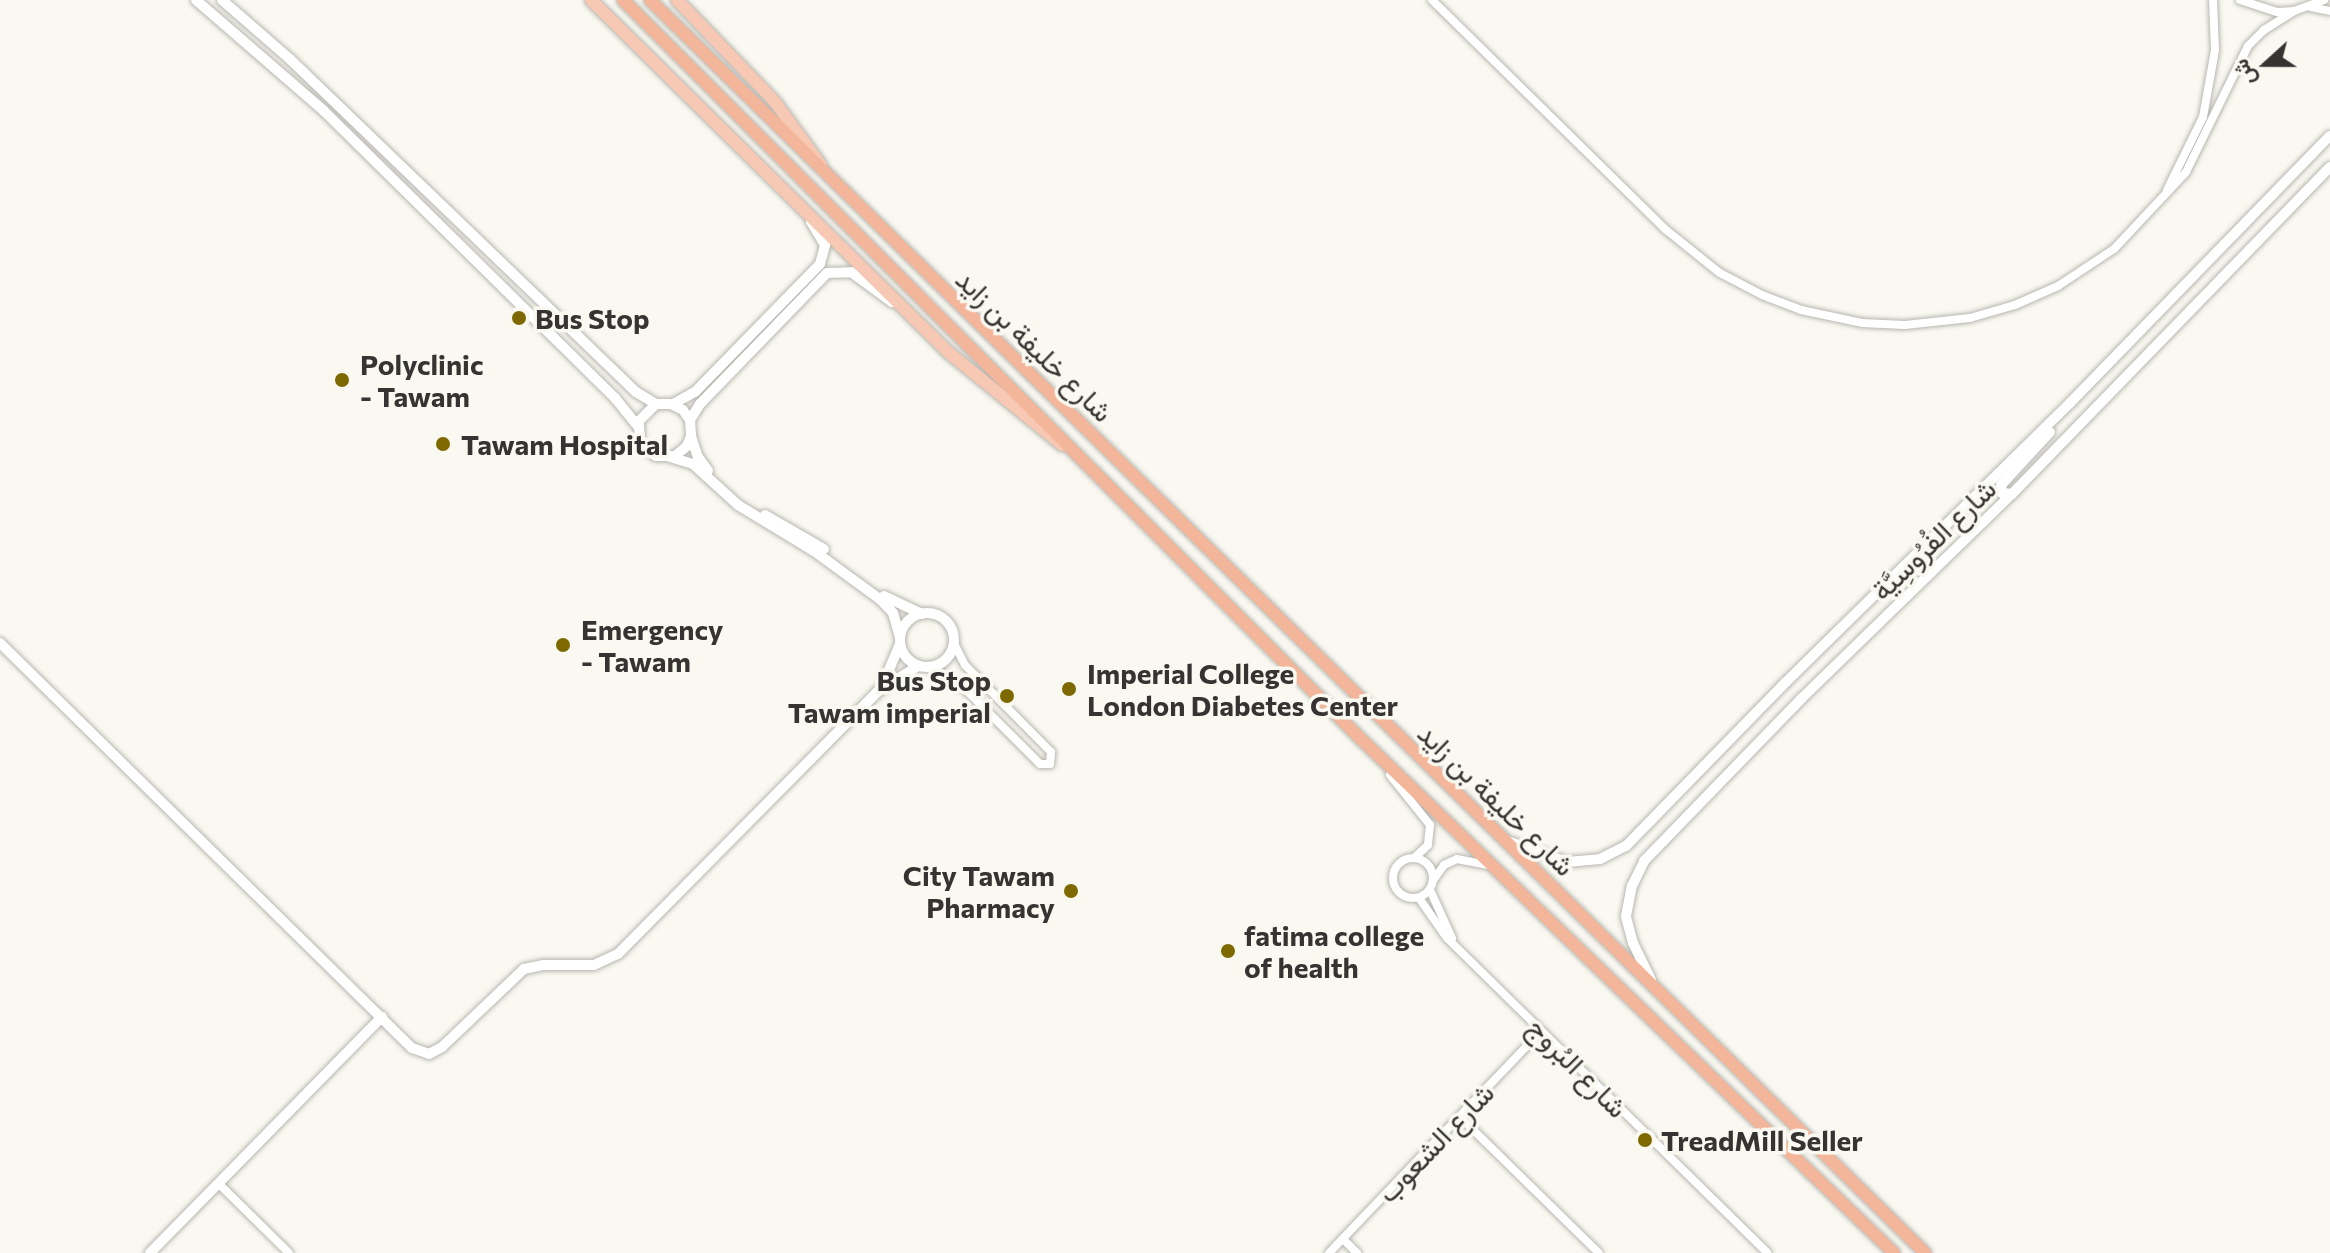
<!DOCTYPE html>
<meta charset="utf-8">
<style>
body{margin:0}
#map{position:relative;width:2330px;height:1253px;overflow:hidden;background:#f9f8f1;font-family:Commissioner,Vazirmatn,sans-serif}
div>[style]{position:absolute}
.roads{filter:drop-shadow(0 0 2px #b8b6b0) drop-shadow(0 0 2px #b8b6b0)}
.minor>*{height:8px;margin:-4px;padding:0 4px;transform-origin:4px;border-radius:4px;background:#fff}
.minor>.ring{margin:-4px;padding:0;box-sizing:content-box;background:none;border:8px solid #fff;border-radius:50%}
.tertiary>*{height:10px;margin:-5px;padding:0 5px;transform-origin:5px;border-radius:5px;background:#fff}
.tertiary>.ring{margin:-5px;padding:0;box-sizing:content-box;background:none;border:10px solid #fff;border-radius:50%}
.primary>*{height:12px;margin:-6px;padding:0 6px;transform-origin:6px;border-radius:6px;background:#f7c8b3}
.trunk>*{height:12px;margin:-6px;padding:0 6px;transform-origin:6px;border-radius:6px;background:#f4b69a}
.dots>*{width:22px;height:22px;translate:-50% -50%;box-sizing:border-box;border:4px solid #f9f8f1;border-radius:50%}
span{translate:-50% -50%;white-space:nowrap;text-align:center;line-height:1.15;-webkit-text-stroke:7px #f9f8f1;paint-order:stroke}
.poi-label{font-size:28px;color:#353432;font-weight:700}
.left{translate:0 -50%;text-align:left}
.right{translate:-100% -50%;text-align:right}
.street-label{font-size:28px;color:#353432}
.north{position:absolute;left:2226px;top:24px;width:80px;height:80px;-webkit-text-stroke:6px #f9f8f1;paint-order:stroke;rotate:249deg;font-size:22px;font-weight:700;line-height:32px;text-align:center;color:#353432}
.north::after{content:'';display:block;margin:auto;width:28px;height:36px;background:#353432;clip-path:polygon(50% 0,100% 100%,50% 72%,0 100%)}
</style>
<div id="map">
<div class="roads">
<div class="minor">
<i style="left:1432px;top:0;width:327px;rotate:44.5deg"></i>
<i style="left:1665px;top:229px;width:70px;rotate:38.7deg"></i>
<i style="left:1720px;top:273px;width:47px;rotate:27.6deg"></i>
<i style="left:1762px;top:295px;width:42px;rotate:21deg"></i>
<i style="left:1801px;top:310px;width:62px;rotate:12deg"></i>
<i style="left:1862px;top:323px;width:43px;rotate:2.7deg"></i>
<i style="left:1905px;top:325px;width:65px;rotate:-6.1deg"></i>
<i style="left:1970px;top:318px;width:47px;rotate:-16.1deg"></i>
<i style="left:2015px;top:305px;width:47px;rotate:-23.8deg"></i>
<i style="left:2058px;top:286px;width:67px;rotate:-33.5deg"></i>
<i style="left:2114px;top:249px;width:105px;rotate:-46.9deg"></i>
<i style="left:2186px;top:172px;width:140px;rotate:-63.8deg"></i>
<i style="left:2248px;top:46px;width:23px;rotate:-45deg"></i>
<i style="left:2264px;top:30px;width:36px;rotate:-32deg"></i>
<i style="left:2240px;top:0;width:40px;rotate:18deg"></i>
<i style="left:2278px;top:12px;width:16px;rotate:-4deg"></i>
<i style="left:2294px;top:11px;width:32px;rotate:-20deg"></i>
<i style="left:2311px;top:7px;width:19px;rotate:12deg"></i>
<i style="left:2167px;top:190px;width:81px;rotate:-63.7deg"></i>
<i style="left:2203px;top:117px;width:68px;rotate:-79.8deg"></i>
<i style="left:2215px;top:50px;width:50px;rotate:-92.3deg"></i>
<i style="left:932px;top:667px;width:40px;rotate:34deg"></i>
<i style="left:965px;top:689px;width:106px;rotate:45deg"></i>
<i style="left:1040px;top:764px;width:10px"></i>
<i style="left:1050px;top:764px;width:12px;rotate:-85deg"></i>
<i style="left:1051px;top:752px;width:122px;rotate:-134.7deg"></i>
<i style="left:965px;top:665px;width:25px;rotate:-117deg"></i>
<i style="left:1390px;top:775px;width:64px;rotate:51.3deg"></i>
<i style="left:1430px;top:825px;width:20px;rotate:96deg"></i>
<i style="left:1428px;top:845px;width:19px;rotate:137deg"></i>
<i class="ring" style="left:1393px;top:858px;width:32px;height:32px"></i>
<i style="left:1434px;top:879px;width:17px;rotate:-54deg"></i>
<i style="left:1444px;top:865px;width:14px;rotate:-25deg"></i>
<i style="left:1457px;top:859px;width:32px;rotate:11deg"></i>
<i style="left:1430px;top:890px;width:53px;rotate:65.4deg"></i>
<i style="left:1419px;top:898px;width:49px;rotate:55deg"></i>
<i style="left:1447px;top:938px;width:449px;rotate:44.5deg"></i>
<i style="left:1460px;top:1117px;width:194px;rotate:44.4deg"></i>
<i style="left:219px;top:1184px;width:98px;rotate:44.6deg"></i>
<i style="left:1343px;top:1239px;width:20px;rotate:45deg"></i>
<i style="left:1329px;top:1253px;width:307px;rotate:-46.3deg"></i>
</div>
<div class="tertiary">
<i style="left:196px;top:0;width:169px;rotate:40.9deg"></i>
<i style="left:324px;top:111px;width:409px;rotate:44.6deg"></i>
<i style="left:615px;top:398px;width:36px;rotate:51deg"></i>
<i style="left:222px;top:0;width:91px;rotate:41deg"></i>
<i style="left:291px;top:60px;width:479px;rotate:43.9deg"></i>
<i style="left:636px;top:392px;width:23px;rotate:31deg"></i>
<i style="left:656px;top:404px;width:15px"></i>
<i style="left:671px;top:404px;width:13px;rotate:27deg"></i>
<i style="left:683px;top:410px;width:12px;rotate:55deg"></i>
<i style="left:690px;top:420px;width:16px;rotate:86deg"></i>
<i style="left:691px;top:436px;width:11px;rotate:112deg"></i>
<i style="left:687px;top:446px;width:16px;rotate:140deg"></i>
<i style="left:675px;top:456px;width:19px;rotate:180deg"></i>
<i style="left:656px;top:456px;width:21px;rotate:-141deg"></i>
<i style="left:640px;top:443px;width:22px;rotate:-93deg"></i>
<i style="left:639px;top:421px;width:24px;rotate:-45deg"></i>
<i style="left:673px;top:404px;width:25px;rotate:-29deg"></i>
<i style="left:695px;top:392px;width:179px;rotate:-45.7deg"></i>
<i style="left:820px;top:264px;width:20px;rotate:-75deg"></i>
<i style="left:825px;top:245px;width:27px;rotate:-121deg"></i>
<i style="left:690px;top:420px;width:19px;rotate:-58deg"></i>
<i style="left:700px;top:404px;width:182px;rotate:-45.9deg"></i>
<i style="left:827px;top:273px;width:24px;rotate:-2deg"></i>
<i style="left:851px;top:272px;width:51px;rotate:36.2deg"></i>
<i style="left:691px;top:436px;width:22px;rotate:72deg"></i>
<i style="left:698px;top:457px;width:17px;rotate:54deg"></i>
<i style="left:670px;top:457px;width:24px;rotate:17deg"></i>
<i style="left:693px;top:464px;width:61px;rotate:42.3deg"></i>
<i style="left:738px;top:505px;width:89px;rotate:31.2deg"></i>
<i style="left:814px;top:551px;width:83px;rotate:36.2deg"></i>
<i style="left:881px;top:600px;width:18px;rotate:47deg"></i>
<i style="left:893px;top:613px;width:26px;rotate:74deg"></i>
<i style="left:2012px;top:494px;width:10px;rotate:-174deg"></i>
<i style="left:2002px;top:493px;width:8px;rotate:-97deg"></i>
<i style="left:2001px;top:485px;width:72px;rotate:-47.2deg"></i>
<i style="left:765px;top:515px;width:68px;rotate:30deg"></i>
<i style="left:884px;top:596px;width:42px;rotate:25.3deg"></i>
<i class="ring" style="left:900px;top:613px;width:44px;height:44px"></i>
<i style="left:0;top:643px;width:578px;rotate:44.51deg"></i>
<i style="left:412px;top:1048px;width:18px;rotate:19deg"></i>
<i style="left:429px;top:1054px;width:15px;rotate:-28deg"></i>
<i style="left:442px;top:1047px;width:113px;rotate:-43.6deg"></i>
<i style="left:524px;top:969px;width:19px;rotate:-12deg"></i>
<i style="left:543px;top:965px;width:51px"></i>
<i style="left:594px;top:965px;width:26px;rotate:-25deg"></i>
<i style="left:618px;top:954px;width:368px;rotate:-45.3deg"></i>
<i style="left:877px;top:692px;width:49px;rotate:-32.4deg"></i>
<i style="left:883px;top:684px;width:43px;rotate:-67deg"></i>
<i style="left:1507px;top:841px;width:64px;rotate:19.3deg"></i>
<i style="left:1567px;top:862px;width:33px;rotate:-5deg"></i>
<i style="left:1600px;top:859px;width:29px;rotate:-27deg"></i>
<i style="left:1626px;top:846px;width:229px;rotate:-45.7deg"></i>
<i style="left:1786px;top:682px;width:397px;rotate:-44.5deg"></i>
<i style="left:2069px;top:404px;width:374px;rotate:-45.8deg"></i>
<i style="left:1651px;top:980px;width:41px;rotate:-115.9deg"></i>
<i style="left:1633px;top:943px;width:28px;rotate:-105deg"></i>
<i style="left:1626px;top:916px;width:31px;rotate:-79deg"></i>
<i style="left:1632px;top:886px;width:28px;rotate:-64deg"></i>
<i style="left:1644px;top:861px;width:226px;rotate:-45.9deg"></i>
<i style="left:1801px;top:699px;width:294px;rotate:-44.2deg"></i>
<i style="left:2012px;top:494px;width:456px;rotate:-45.8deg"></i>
<i style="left:150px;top:1253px;width:331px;rotate:-45.5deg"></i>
</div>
<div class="primary">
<i style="left:591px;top:0;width:501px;rotate:44.6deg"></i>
<i style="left:948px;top:352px;width:147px;rotate:39.2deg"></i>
<i style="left:677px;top:0;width:141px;rotate:46.1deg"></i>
<i style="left:775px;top:102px;width:78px;rotate:53.9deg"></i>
</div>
<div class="trunk">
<i style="left:623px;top:0;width:1046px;rotate:45.04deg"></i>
<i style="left:1362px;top:740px;width:739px;rotate:43.96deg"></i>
<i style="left:650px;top:0;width:1788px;rotate:44.5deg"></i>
</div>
</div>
<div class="dots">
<i style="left:519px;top:318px;background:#7d6900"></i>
<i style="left:342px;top:380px;background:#7d6900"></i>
<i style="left:443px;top:444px;background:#7d6900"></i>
<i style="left:563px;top:645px;background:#7d6900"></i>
<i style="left:1069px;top:689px;background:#7d6900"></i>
<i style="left:1007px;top:696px;background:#7d6900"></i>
<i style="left:1071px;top:891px;background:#7d6900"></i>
<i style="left:1228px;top:951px;background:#7d6900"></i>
<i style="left:1645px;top:1140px;background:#7d6900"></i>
</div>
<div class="poi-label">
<span class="left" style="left:535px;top:318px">Bus Stop</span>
<span class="left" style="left:360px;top:380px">Polyclinic<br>- Tawam</span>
<span class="left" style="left:461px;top:444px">Tawam Hospital</span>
<span class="left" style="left:581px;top:645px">Emergency<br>- Tawam</span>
<span class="left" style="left:1087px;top:689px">Imperial College<br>London Diabetes Center</span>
<span class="right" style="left:991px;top:696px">Bus Stop<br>Tawam imperial</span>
<span class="right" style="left:1055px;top:891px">City Tawam<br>Pharmacy</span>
<span class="left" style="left:1244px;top:951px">fatima college<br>of health</span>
<span class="left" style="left:1661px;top:1140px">TreadMill Seller</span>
</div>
<div class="street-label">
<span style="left:1035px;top:345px;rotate:44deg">شارع خليفة بن زايد</span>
<span style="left:1933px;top:539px;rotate:-44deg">شارع الفُرُوسِيَّة</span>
<span style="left:1497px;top:799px;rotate:44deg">شارع خليفة بن زايد</span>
<span style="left:1578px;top:1067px;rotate:45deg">شارع البُروج</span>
<span style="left:1435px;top:1142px;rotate:-46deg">شارع الشعوب</span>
</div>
<div class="north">ش</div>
</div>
